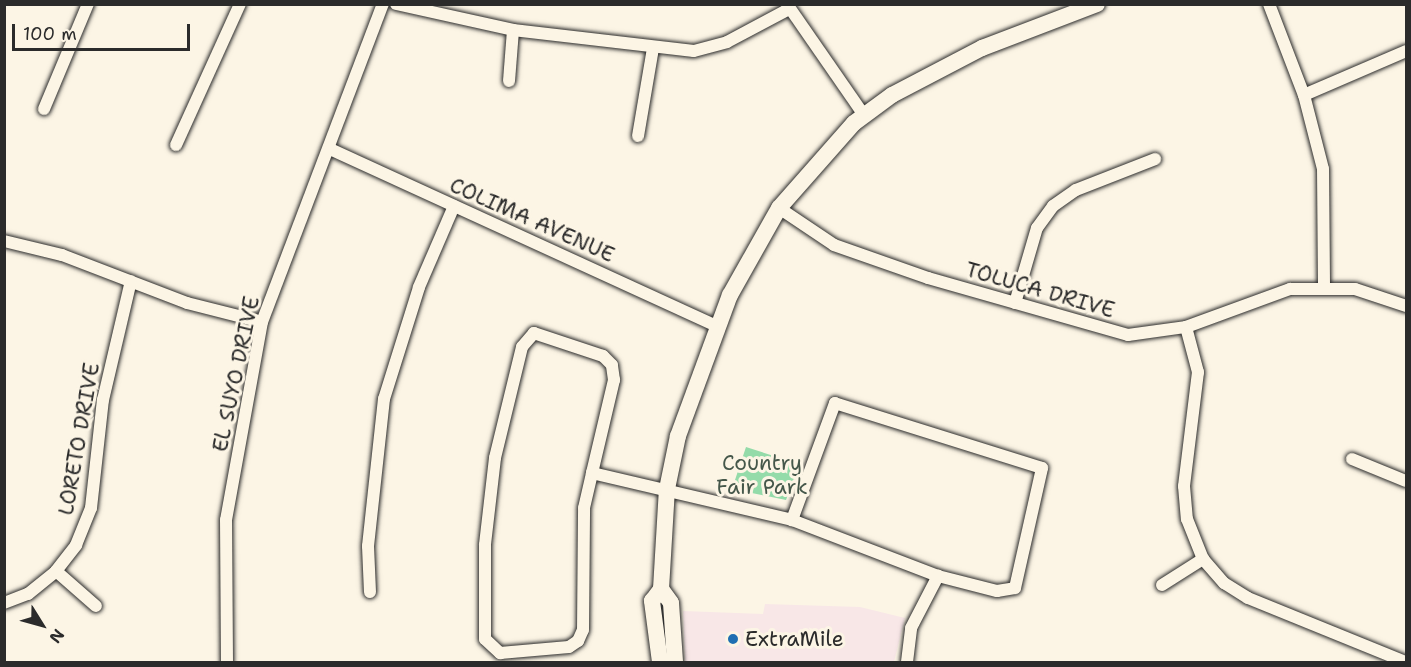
<!DOCTYPE html>
<style>
body{margin:0}
#map{position:relative;width:1411px;height:667px;overflow:hidden;background:#fcf5e5;font-family:"Shantell Sans",sans-serif}
div>[style]{position:absolute}
.built>*{inset:0;background:#f8e7e7}
.green>*{inset:0;background:#94dba9}
.roads{filter:drop-shadow(0 0 2px #2b2b2b) drop-shadow(0 0 2px #2b2b2b)}
.street>*{height:12px;margin:-6px;padding:0 6px;transform-origin:6px;border-radius:6px;background:#fcf5e5}
.secondary>*{height:16px;margin:-8px;padding:0 8px;transform-origin:8px;border-radius:8px;background:#fcf5e5}
.dots>*{width:16px;height:16px;translate:-50% -50%;box-sizing:border-box;border:3px solid #fcf5e5;border-radius:50%}
span{translate:-50% -50%;white-space:nowrap;text-align:center;line-height:1.15;-webkit-text-stroke:6px #fcf5e5;paint-order:stroke}
.street-label{font-size:21px;color:#2b2b2b}
.park-label{font-size:21px;color:#45574a}
.poi-label{font-size:21px;color:#2b2b2b}
.left{translate:0 -50%;text-align:left}
.frame{position:absolute;inset:0;border:6px solid #2b2b2b;pointer-events:none}
.north{position:absolute;left:12px;top:595px;width:60px;height:60px;-webkit-text-stroke:4px #fcf5e5;paint-order:stroke;rotate:127deg;font-size:16px;font-weight:700;line-height:24px;text-align:center;color:#2b2b2b}
.north::after{content:'';display:block;margin:auto;width:21px;height:27px;background:#2b2b2b;clip-path:polygon(50% 0,100% 100%,50% 72%,0 100%)}
.scale{position:absolute;left:12px;top:24px;width:178px;height:27px;box-sizing:border-box;border:3px solid #2b2b2b;border-top:0;padding-left:8px;font-size:18px;line-height:21px;white-space:nowrap;color:#2b2b2b;-webkit-text-stroke:4px #fcf5e5;paint-order:stroke}
</style>
<div id="map">
<div class="built">
<i style="clip-path:polygon(765px 604px,860px 607px,905px 618px,894px 662px,685px 662px,683px 611px,763px 614px)"></i>
</div>
<div class="green">
<i style="clip-path:polygon(746px 447px,799px 464px,786px 500px,732px 489px)"></i>
</div>
<div class="roads">
<div class="street">
<i style="left:396px;top:4px;width:120px;rotate:12.5deg"></i>
<i style="left:513px;top:30px;width:182px;rotate:6.6deg"></i>
<i style="left:694px;top:51px;width:34px;rotate:-15deg"></i>
<i style="left:727px;top:42px;width:70px;rotate:-28deg"></i>
<i style="left:787px;top:4px;width:135px;rotate:55.3deg"></i>
<i style="left:1269px;top:4px;width:97px;rotate:69deg"></i>
<i style="left:1304px;top:95px;width:76px;rotate:75.6deg"></i>
<i style="left:1323px;top:169px;width:117px;rotate:89.5deg"></i>
<i style="left:509px;top:81px;width:51px;rotate:-85.5deg"></i>
<i style="left:1304px;top:95px;width:111px;rotate:-23.3deg"></i>
<i style="left:44px;top:109px;width:114px;rotate:-67.3deg"></i>
<i style="left:638px;top:136px;width:89px;rotate:-80.3deg"></i>
<i style="left:176px;top:145px;width:155px;rotate:-65.6deg"></i>
<i style="left:330px;top:149px;width:426px;rotate:24.6deg"></i>
<i style="left:779px;top:208px;width:66px;rotate:33.9deg"></i>
<i style="left:834px;top:245px;width:100px;rotate:19.3deg"></i>
<i style="left:928px;top:278px;width:208px;rotate:15.9deg"></i>
<i style="left:1128px;top:335px;width:59px;rotate:-7.9deg"></i>
<i style="left:1186px;top:327px;width:111px;rotate:-20.1deg"></i>
<i style="left:1290px;top:289px;width:65px"></i>
<i style="left:1355px;top:289px;width:54px;rotate:18.4deg"></i>
<i style="left:4px;top:241px;width:60px;rotate:13.6deg"></i>
<i style="left:62px;top:255px;width:134px;rotate:21deg"></i>
<i style="left:187px;top:303px;width:77px;rotate:14.2deg"></i>
<i style="left:1015px;top:303px;width:78px;rotate:-73.7deg"></i>
<i style="left:1037px;top:228px;width:27px;rotate:-54deg"></i>
<i style="left:1053px;top:206px;width:28px;rotate:-35deg"></i>
<i style="left:1076px;top:190px;width:85px;rotate:-21.4deg"></i>
<i style="left:1186px;top:327px;width:47px;rotate:75.1deg"></i>
<i style="left:1198px;top:372px;width:115px;rotate:97deg"></i>
<i style="left:1184px;top:486px;width:33px;rotate:85deg"></i>
<i style="left:1187px;top:519px;width:43px;rotate:68.2deg"></i>
<i style="left:1203px;top:559px;width:32px;rotate:49deg"></i>
<i style="left:1224px;top:583px;width:28px;rotate:32deg"></i>
<i style="left:1248px;top:598px;width:170px;rotate:22.1deg"></i>
<i style="left:1352px;top:459px;width:58px;rotate:22.2deg"></i>
<i style="left:592px;top:473px;width:96px;rotate:-76.7deg"></i>
<i style="left:614px;top:380px;width:15px;rotate:-98deg"></i>
<i style="left:612px;top:365px;width:13px;rotate:-135deg"></i>
<i style="left:603px;top:356px;width:73px;rotate:-161.6deg"></i>
<i style="left:534px;top:333px;width:18px;rotate:131deg"></i>
<i style="left:522px;top:347px;width:114px;rotate:103.7deg"></i>
<i style="left:495px;top:458px;width:88px;rotate:96.6deg"></i>
<i style="left:485px;top:545px;width:94px;rotate:90deg"></i>
<i style="left:485px;top:639px;width:21px;rotate:43deg"></i>
<i style="left:500px;top:653px;width:69px;rotate:-5deg"></i>
<i style="left:569px;top:647px;width:11px;rotate:-34deg"></i>
<i style="left:578px;top:641px;width:12px;rotate:-66deg"></i>
<i style="left:583px;top:630px;width:122px;rotate:-89.5deg"></i>
<i style="left:584px;top:508px;width:36px;rotate:-77deg"></i>
<i style="left:592px;top:473px;width:205px;rotate:13.2deg"></i>
<i style="left:792px;top:520px;width:156px;rotate:21deg"></i>
<i style="left:938px;top:576px;width:61px;rotate:14.3deg"></i>
<i style="left:997px;top:591px;width:18px;rotate:-9deg"></i>
<i style="left:1015px;top:588px;width:123px;rotate:-77.3deg"></i>
<i style="left:1042px;top:468px;width:217px;rotate:-162.6deg"></i>
<i style="left:835px;top:403px;width:125px;rotate:110.2deg"></i>
<i style="left:56px;top:571px;width:53px;rotate:41.2deg"></i>
<i style="left:1162px;top:585px;width:49px;rotate:-32.4deg"></i>
<i style="left:370px;top:592px;width:46px;rotate:-92.5deg"></i>
<i style="left:368px;top:546px;width:148px;rotate:-83.8deg"></i>
<i style="left:384px;top:399px;width:117px;rotate:-72.6deg"></i>
<i style="left:419px;top:287px;width:88px;rotate:-66.6deg"></i>
<i style="left:4px;top:603px;width:26px;rotate:-21deg"></i>
<i style="left:28px;top:594px;width:36px;rotate:-39deg"></i>
<i style="left:56px;top:571px;width:33px;rotate:-52deg"></i>
<i style="left:76px;top:545px;width:40px;rotate:-68deg"></i>
<i style="left:91px;top:508px;width:109px;rotate:-83.7deg"></i>
<i style="left:103px;top:400px;width:122px;rotate:-76.8deg"></i>
<i style="left:227px;top:662px;width:142px;rotate:-90.4deg"></i>
<i style="left:226px;top:520px;width:201px;rotate:-79.7deg"></i>
<i style="left:262px;top:322px;width:340px;rotate:-69.2deg"></i>
<i style="left:907px;top:662px;width:34px;rotate:-83deg"></i>
<i style="left:911px;top:628px;width:59px;rotate:-62.6deg"></i>
</div>
<div class="secondary">
<i style="left:661px;top:589px;width:17px;rotate:54deg"></i>
<i style="left:671px;top:603px;width:59px;rotate:86.1deg"></i>
<i style="left:660px;top:662px;width:62px;rotate:-97.5deg"></i>
<i style="left:652px;top:601px;width:15px;rotate:-53deg"></i>
<i style="left:661px;top:589px;width:100px;rotate:-86.6deg"></i>
<i style="left:667px;top:489px;width:54px;rotate:-78.3deg"></i>
<i style="left:678px;top:436px;width:150px;rotate:-69.8deg"></i>
<i style="left:730px;top:295px;width:100px;rotate:-60.6deg"></i>
<i style="left:779px;top:208px;width:113px;rotate:-48.6deg"></i>
<i style="left:854px;top:123px;width:47px;rotate:-36.4deg"></i>
<i style="left:892px;top:95px;width:102px;rotate:-27.6deg"></i>
<i style="left:982px;top:48px;width:123px;rotate:-20.9deg"></i>
</div>
</div>
<div class="dots">
<i style="left:733px;top:639px;background:#1f6fb2"></i>
</div>
<div class="street-label">
<span style="left:532px;top:220px;rotate:24deg">COLIMA AVENUE</span>
<span style="left:1040px;top:290px;rotate:16deg">TOLUCA DRIVE</span>
<span style="left:236px;top:374px;rotate:-78deg">EL SUYO DRIVE</span>
<span style="left:79px;top:439px;rotate:-80deg">LORETO DRIVE</span>
</div>
<div class="park-label">
<span style="left:762px;top:475px">Country<br>Fair Park</span>
</div>
<div class="poi-label">
<span class="left" style="left:745px;top:639px">ExtraMile</span>
</div>
<div class="frame"></div>
<div class="north">N</div>
<div class="scale">100 m</div>
</div>
